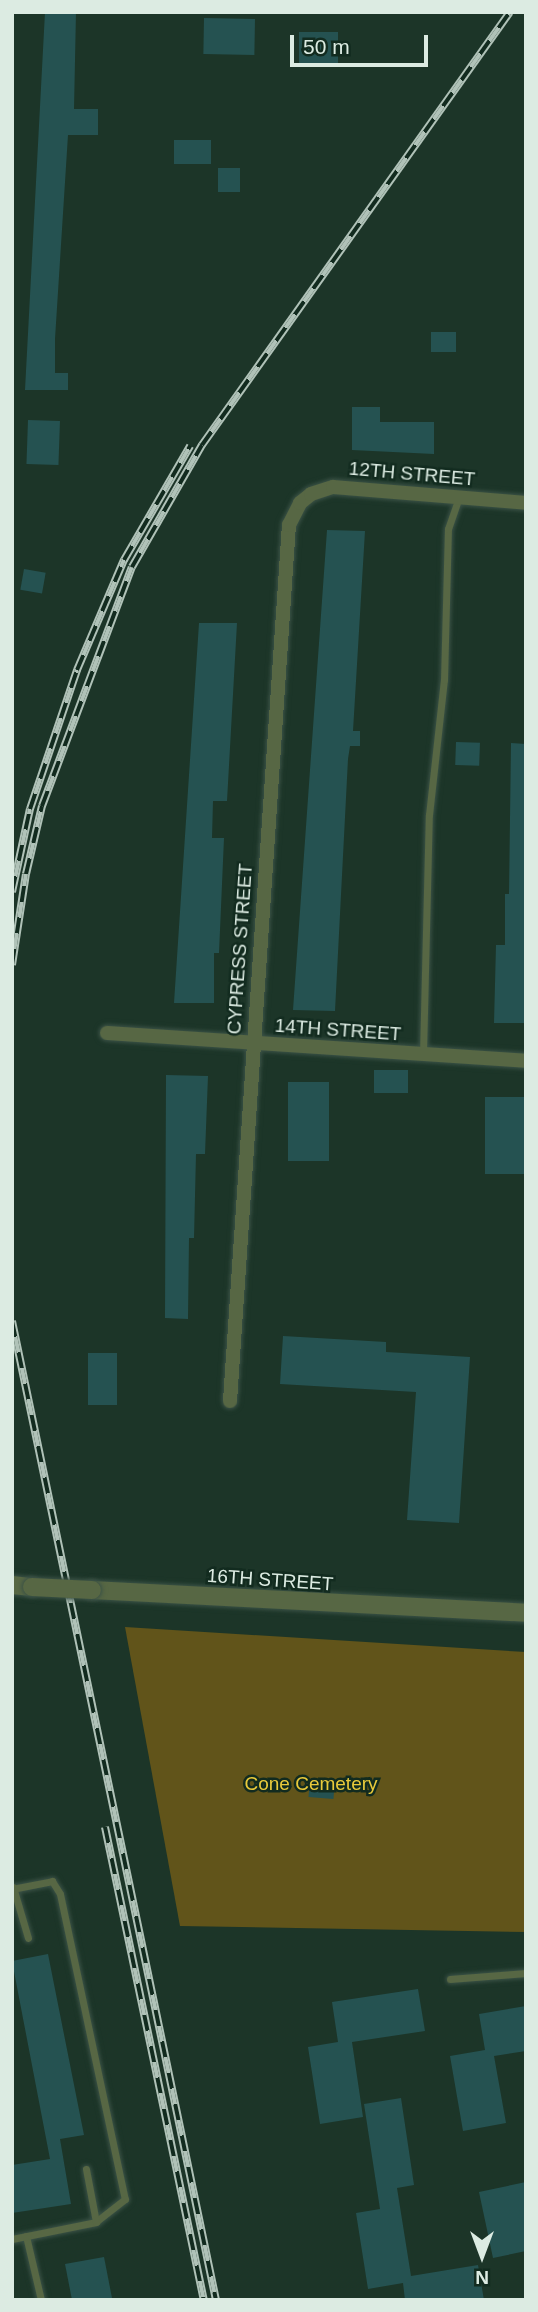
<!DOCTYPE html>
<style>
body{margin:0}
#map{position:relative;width:538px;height:2312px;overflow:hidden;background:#1c3528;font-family:Arial,sans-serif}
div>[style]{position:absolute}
.green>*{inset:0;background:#61541a}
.building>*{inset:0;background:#255251;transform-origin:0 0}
.roads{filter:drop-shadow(0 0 2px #3b5246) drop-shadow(0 0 2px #3b5246)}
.service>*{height:7px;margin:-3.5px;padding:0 3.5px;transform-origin:3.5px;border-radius:3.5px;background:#576744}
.minor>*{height:14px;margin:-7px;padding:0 7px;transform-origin:7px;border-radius:7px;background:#576744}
.tertiary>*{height:18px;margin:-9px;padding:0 9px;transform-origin:9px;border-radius:9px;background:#576744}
.rail>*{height:8px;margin-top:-4px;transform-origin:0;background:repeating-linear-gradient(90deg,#122b1f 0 16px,#b0c2b8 0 32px);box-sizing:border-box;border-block:2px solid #b0c2b8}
.bridges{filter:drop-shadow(0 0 2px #3b5246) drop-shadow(0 0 2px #3b5246)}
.tertiary-bridge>*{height:18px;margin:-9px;padding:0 9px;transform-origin:9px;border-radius:9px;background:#576744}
span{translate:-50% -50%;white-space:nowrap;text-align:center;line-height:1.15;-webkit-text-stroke:5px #122b1f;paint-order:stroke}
.street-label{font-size:19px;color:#dcebe2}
.park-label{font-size:19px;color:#e8ca3b}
.frame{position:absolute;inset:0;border:14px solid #dcebe2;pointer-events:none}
.north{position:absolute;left:447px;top:2221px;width:70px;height:70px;-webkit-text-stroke:5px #122b1f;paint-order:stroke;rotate:180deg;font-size:19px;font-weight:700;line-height:28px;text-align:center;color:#dcebe2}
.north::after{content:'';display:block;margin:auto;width:24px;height:32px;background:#dcebe2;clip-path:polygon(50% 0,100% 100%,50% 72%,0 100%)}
.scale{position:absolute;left:290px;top:35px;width:138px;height:32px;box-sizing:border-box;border:4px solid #dcebe2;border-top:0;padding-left:9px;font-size:21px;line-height:24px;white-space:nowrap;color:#dcebe2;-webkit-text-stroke:5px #122b1f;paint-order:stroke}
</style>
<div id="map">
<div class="green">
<i style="clip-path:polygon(125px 1627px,526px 1652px,526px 1932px,180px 1926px)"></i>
</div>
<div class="building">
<i style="clip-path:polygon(45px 12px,76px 12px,74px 109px,98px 109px,98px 135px,68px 135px,55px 339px,55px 373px,68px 373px,68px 390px,25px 390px)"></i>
<i style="left:204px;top:18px;width:51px;height:36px;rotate:1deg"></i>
<i style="left:299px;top:32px;width:39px;height:33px"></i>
<i style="left:174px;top:140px;width:37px;height:24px"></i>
<i style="left:218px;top:168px;width:22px;height:24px"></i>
<i style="left:431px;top:332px;width:25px;height:20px"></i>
<i style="clip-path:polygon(352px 407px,380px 407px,380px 422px,434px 422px,434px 454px,352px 450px)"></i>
<i style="left:28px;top:420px;width:32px;height:44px;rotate:2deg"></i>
<i style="clip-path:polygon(327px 530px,365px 531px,353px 731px,360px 731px,360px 746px,350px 746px,348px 759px,335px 1011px,293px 1010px)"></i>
<i style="left:24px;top:569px;width:22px;height:21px;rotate:10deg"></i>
<i style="clip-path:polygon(199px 623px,237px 623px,227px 801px,213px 801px,212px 838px,224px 838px,219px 953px,214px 953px,214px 1003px,174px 1003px)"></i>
<i style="left:456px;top:742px;width:24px;height:23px;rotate:2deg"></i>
<i style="clip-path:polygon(511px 743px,526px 744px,526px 1023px,494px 1023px,496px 945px,505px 945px,505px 894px,509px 894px)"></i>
<i style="left:374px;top:1070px;width:34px;height:23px"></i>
<i style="clip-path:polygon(166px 1075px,208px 1076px,205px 1154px,196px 1154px,194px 1238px,189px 1238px,188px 1319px,165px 1318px)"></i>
<i style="left:288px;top:1082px;width:41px;height:79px"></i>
<i style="left:485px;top:1097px;width:41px;height:77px"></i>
<i style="clip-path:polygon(283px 1336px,386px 1342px,386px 1352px,470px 1357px,459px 1523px,407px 1520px,416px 1392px,280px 1384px)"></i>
<i style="left:117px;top:1353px;width:52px;height:29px;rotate:90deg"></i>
<i style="left:310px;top:1780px;width:25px;height:17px;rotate:5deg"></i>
<i style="clip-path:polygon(48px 1954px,84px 2135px,60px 2139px,71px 2204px,12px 2213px,12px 2165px,50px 2159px,12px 1961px)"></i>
<i style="clip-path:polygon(418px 1989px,425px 2031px,352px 2042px,363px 2117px,320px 2124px,308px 2047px,338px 2042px,332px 2002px)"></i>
<i style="clip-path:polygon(526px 2006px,526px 2051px,494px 2056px,506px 2123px,463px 2131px,450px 2056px,485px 2050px,479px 2014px)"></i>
<i style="clip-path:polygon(401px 2098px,414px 2185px,397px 2188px,411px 2276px,478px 2265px,484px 2300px,405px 2300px,403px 2283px,368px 2289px,356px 2213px,380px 2209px,364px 2104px)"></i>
<i style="clip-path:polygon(526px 2182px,526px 2251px,493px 2258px,479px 2192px)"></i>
<i style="clip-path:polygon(104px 2257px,112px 2298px,72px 2300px,65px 2264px)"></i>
</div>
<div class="roads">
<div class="service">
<i style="left:423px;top:1054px;width:239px;rotate:-88.6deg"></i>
<i style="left:429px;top:815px;width:136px;rotate:-83.7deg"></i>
<i style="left:444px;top:680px;width:151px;rotate:-88.5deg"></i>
<i style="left:448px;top:529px;width:34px;rotate:-71deg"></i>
<i style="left:13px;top:1887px;width:53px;rotate:73.6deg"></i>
<i style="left:17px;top:1888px;width:36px;rotate:-11deg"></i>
<i style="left:52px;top:1881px;width:15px;rotate:58deg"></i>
<i style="left:60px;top:1894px;width:312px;rotate:78deg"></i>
<i style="left:125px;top:2199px;width:37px;rotate:142deg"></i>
<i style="left:450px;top:1979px;width:76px;rotate:-4.5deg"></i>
<i style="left:26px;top:2236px;width:66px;rotate:76.8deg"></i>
<i style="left:12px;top:2239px;width:86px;rotate:-11.4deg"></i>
<i style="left:96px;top:2222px;width:54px;rotate:-100.7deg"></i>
</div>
<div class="minor">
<i style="left:107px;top:1033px;width:420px;rotate:3.8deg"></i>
<i style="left:230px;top:1401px;width:878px;rotate:-86.15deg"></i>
<i style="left:289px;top:525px;width:25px;rotate:-63deg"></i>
<i style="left:300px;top:503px;width:14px;rotate:-39deg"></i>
<i style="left:311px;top:494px;width:23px;rotate:-18deg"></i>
<i style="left:333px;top:487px;width:194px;rotate:4.7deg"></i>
</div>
<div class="tertiary">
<i style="left:12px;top:1585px;width:20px;rotate:6deg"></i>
<i style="left:92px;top:1590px;width:435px;rotate:3deg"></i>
</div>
</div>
<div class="rail">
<i style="left:12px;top:892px;width:85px;rotate:-77.8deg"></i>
<i style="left:30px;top:809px;width:147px;rotate:-71.3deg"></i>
<i style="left:77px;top:670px;width:120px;rotate:-66.9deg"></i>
<i style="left:124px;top:560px;width:132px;rotate:-59.9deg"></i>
<i style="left:12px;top:965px;width:92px;rotate:-81.3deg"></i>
<i style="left:26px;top:874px;width:70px;rotate:-76.8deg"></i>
<i style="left:42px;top:806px;width:255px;rotate:-69.4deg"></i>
<i style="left:132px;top:567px;width:141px;rotate:-60.2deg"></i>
<i style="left:202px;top:445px;width:531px;rotate:-54.58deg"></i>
<i style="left:12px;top:1321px;width:1000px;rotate:78.23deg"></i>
<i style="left:105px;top:1827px;width:483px;rotate:78.2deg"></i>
</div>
<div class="bridges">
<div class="tertiary-bridge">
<i style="left:32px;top:1587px;width:60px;rotate:2.9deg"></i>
</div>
</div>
<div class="street-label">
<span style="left:412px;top:474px;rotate:5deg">12TH STREET</span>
<span style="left:240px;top:949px;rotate:-86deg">CYPRESS STREET</span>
<span style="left:338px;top:1030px;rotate:4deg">14TH STREET</span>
<span style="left:270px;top:1580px;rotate:4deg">16TH STREET</span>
</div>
<div class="park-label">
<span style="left:311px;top:1784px">Cone Cemetery</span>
</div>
<div class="frame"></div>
<div class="north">N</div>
<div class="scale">50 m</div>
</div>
